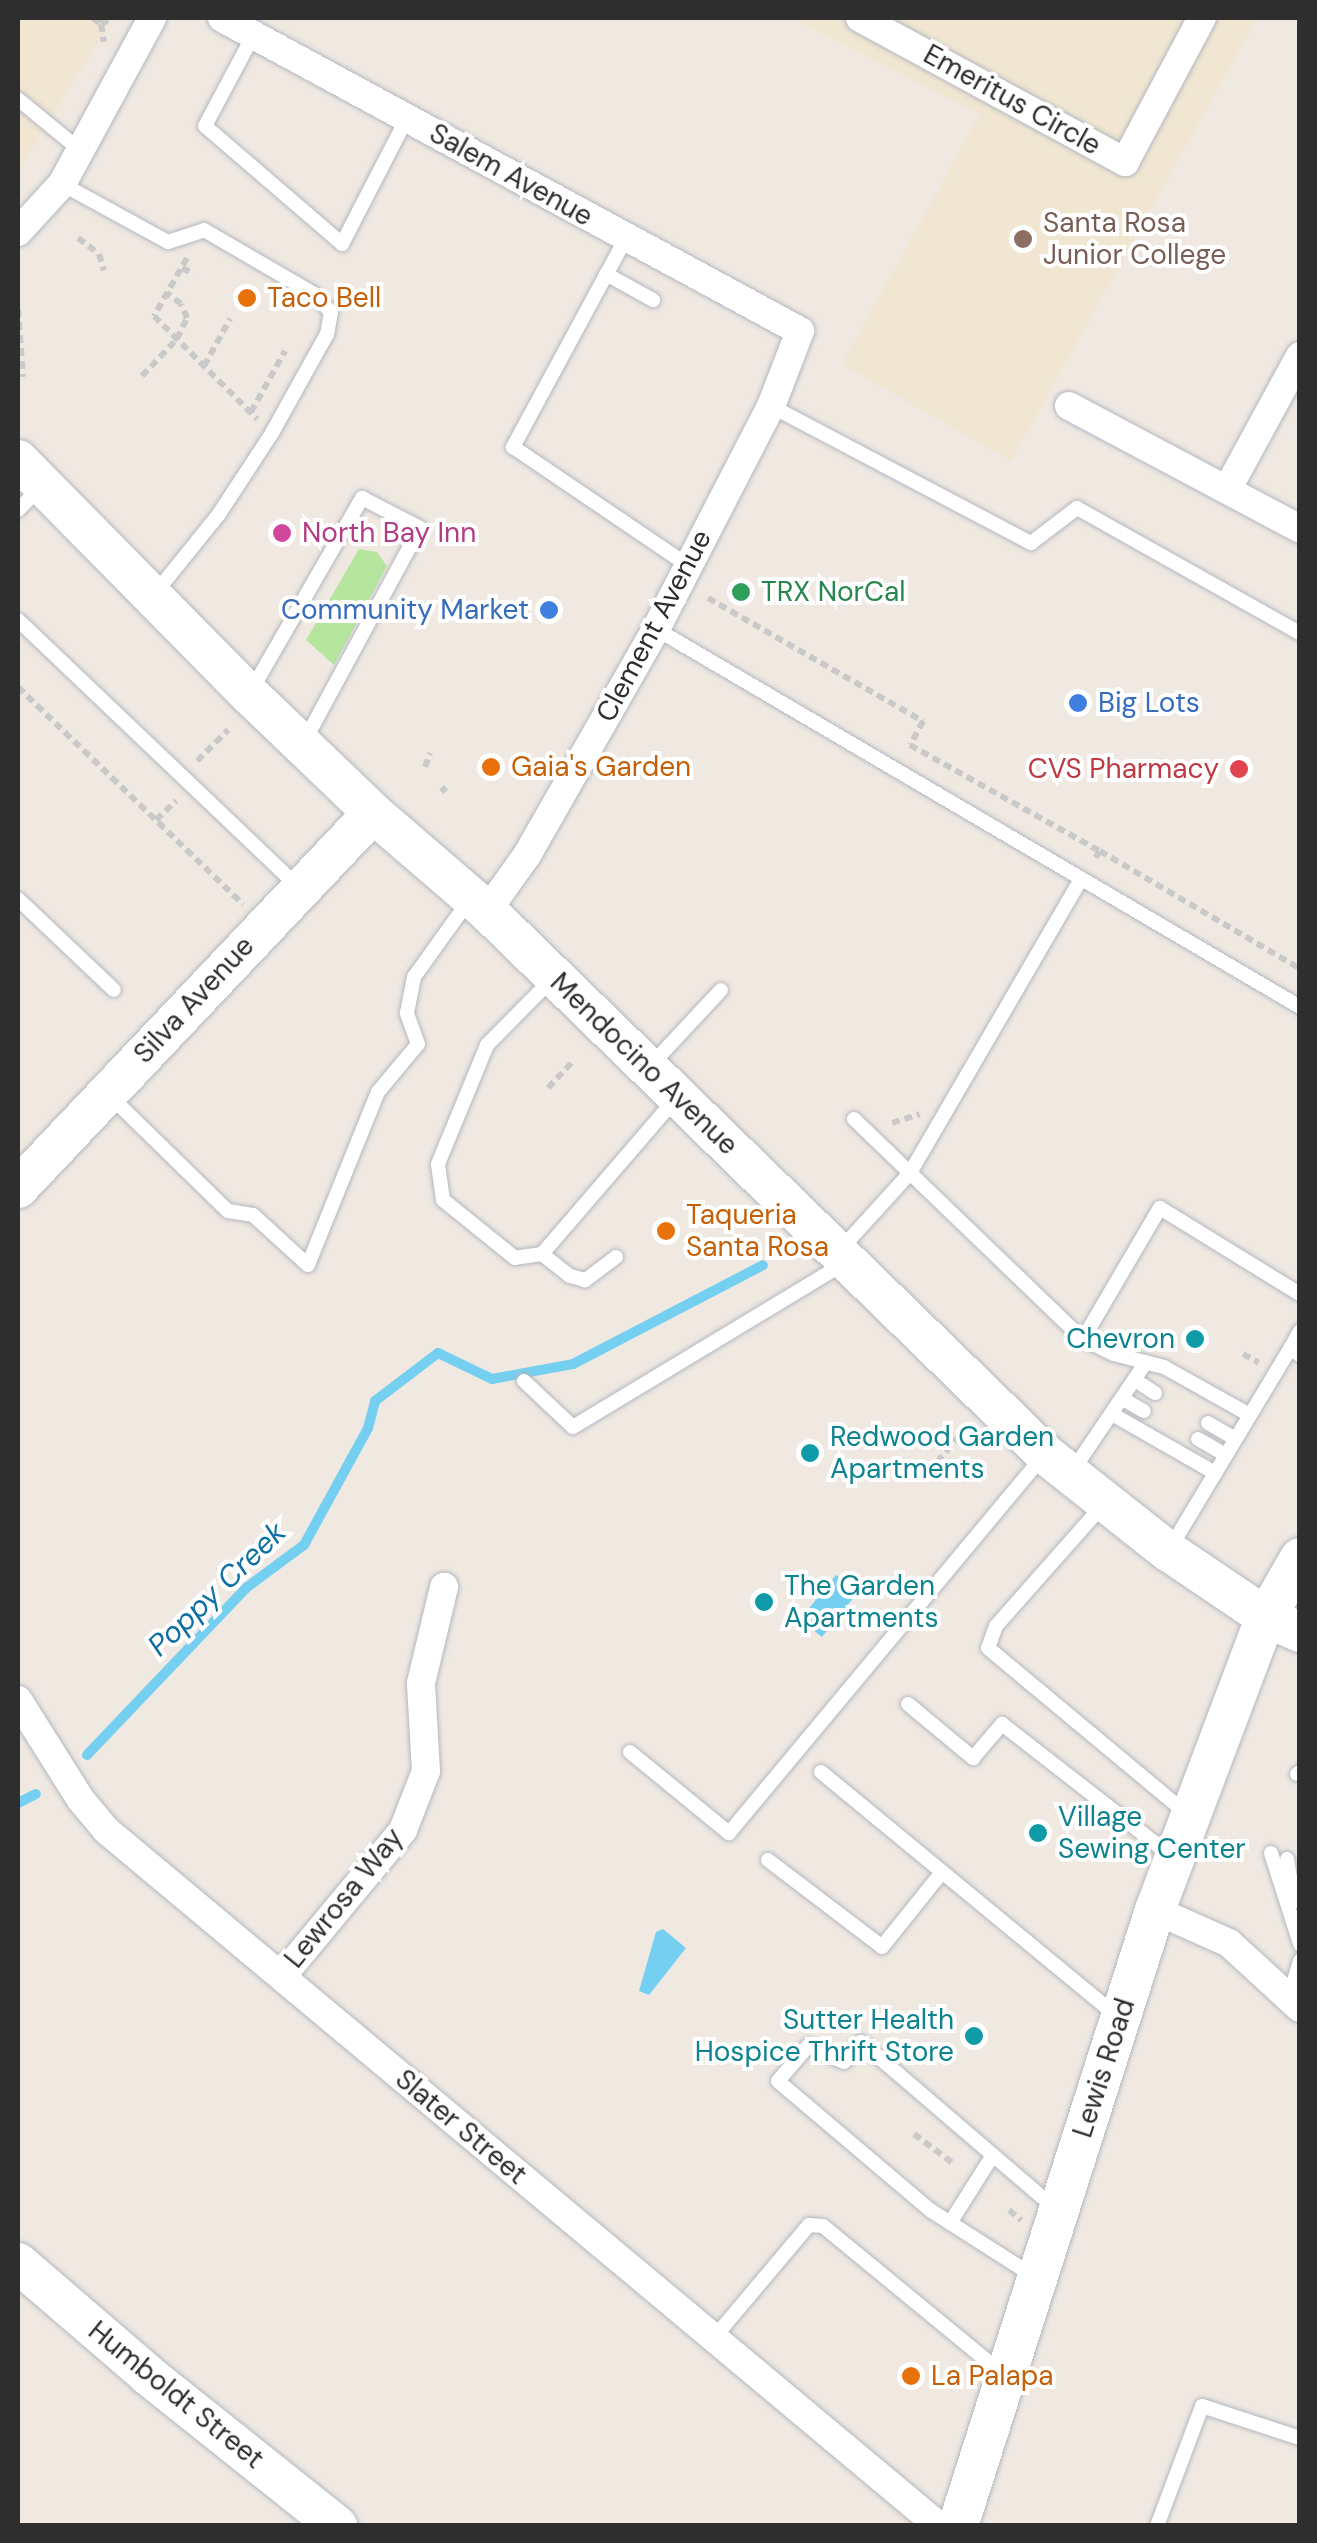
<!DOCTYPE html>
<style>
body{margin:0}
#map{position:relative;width:1317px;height:2543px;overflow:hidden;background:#efe9e1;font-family:"DM Sans",sans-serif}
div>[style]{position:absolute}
.education>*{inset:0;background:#f0e6d1}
.green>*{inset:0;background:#b6e59e}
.water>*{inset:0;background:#75cff0;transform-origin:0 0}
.stream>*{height:10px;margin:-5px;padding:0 5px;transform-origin:5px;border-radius:5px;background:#75cff0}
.path>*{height:6px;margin-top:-3px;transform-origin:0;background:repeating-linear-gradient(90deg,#c9c9c9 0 8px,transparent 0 13px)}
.roads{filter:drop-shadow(0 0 2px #b4b7c1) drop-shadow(0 0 2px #b4b7c1)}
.lane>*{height:14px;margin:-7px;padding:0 7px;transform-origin:7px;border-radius:7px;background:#fff}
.street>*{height:28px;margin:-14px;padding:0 14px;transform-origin:14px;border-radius:14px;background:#fff}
.secondary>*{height:40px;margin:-20px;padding:0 20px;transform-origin:20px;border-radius:20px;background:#fff}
.dots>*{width:28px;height:28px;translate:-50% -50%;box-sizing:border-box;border:5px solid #fff;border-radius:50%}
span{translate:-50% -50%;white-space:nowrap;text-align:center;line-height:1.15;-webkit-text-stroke:8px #fff;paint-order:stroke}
.street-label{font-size:28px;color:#2e2e2e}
.education-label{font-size:28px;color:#785e54}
.left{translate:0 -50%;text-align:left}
.food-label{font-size:28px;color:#c56008}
.hotel-label{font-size:28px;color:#b23c85}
.leisure-label{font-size:28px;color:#27864d}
.shop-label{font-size:28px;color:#366cbe}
.right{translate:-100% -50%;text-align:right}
.health-label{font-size:28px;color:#be3a42}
.culture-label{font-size:28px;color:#0d838f}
.water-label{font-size:30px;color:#0d6fa3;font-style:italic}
.frame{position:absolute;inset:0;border:20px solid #2e2e2e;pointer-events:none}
</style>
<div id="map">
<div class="education">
<i style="clip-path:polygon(18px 18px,113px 18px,18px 171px)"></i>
<i style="clip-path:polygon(791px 18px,1257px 18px,1011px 461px,842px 364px,980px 114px)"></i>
</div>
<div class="green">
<i style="clip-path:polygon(359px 549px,377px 552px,387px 566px,334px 665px,306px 640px)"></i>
</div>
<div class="water">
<i style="left:836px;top:1575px;width:28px;height:57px;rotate:39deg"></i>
<i style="clip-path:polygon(663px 1929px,686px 1948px,649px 1995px,639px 1991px,656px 1932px)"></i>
</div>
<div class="stream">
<i style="left:87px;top:1755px;width:231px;rotate:-46.4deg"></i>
<i style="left:246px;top:1588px;width:72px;rotate:-36.6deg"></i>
<i style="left:304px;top:1545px;width:133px;rotate:-61.3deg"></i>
<i style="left:368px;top:1428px;width:28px;rotate:-75deg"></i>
<i style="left:375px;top:1401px;width:79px;rotate:-37.3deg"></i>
<i style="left:438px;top:1353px;width:60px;rotate:25.7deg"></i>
<i style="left:492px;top:1379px;width:82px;rotate:-10.5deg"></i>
<i style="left:573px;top:1364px;width:214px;rotate:-27.5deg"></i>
<i style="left:18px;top:1803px;width:20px;rotate:-27deg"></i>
</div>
<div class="path">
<i style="left:93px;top:18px;width:10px;rotate:37deg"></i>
<i style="left:101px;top:24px;width:18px;rotate:81deg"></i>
<i style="left:101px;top:24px;width:12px;rotate:-31deg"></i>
<i style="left:78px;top:238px;width:26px;rotate:37deg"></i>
<i style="left:99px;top:254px;width:17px;rotate:73deg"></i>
<i style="left:187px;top:258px;width:67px;rotate:119.6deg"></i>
<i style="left:154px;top:316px;width:146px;rotate:45deg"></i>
<i style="left:182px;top:268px;width:13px;rotate:27deg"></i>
<i style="left:18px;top:309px;width:68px;rotate:85.8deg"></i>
<i style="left:204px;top:366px;width:54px;rotate:-61deg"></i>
<i style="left:142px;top:376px;width:51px;rotate:-46.6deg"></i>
<i style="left:177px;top:339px;width:23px;rotate:-65deg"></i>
<i style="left:187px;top:318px;width:15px;rotate:-113deg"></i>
<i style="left:181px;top:304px;width:18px;rotate:-142deg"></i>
<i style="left:251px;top:412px;width:70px;rotate:-60.9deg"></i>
<i style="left:708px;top:598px;width:248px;rotate:29.8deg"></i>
<i style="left:923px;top:721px;width:27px;rotate:118deg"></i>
<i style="left:910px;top:745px;width:218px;rotate:29.2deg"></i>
<i style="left:1100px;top:851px;width:9px;rotate:126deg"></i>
<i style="left:18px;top:687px;width:313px;rotate:44deg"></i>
<i style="left:197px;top:761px;width:44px;rotate:-45deg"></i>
<i style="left:425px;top:767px;width:15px;rotate:-70deg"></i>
<i style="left:441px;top:792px;width:7px;rotate:-45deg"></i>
<i style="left:156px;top:820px;width:28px;rotate:-44deg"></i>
<i style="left:1100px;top:851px;width:232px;rotate:30.5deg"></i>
<i style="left:548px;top:1088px;width:37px;rotate:-47deg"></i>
<i style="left:892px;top:1123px;width:29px;rotate:-18deg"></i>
<i style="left:1243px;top:1354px;width:18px;rotate:29deg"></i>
<i style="left:929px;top:1472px;width:45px;rotate:-50.4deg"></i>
<i style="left:914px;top:2134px;width:50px;rotate:36.9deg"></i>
<i style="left:1009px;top:2210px;width:16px;rotate:40deg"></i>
</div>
<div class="roads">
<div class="lane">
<i style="left:253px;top:36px;width:102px;rotate:118.1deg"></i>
<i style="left:205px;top:126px;width:181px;rotate:40.7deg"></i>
<i style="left:342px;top:244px;width:142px;rotate:-62.7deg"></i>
<i style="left:18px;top:99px;width:82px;rotate:39.5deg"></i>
<i style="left:62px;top:184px;width:121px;rotate:28.7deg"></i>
<i style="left:168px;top:242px;width:38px;rotate:-18deg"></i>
<i style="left:204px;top:230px;width:127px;rotate:30.2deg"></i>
<i style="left:314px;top:294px;width:25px;rotate:47deg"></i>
<i style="left:331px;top:312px;width:22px;rotate:100deg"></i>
<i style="left:327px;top:334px;width:113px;rotate:119.1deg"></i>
<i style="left:272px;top:433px;width:97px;rotate:123.2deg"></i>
<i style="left:219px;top:514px;width:100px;rotate:128.9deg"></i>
<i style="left:626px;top:238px;width:238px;rotate:118.4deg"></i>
<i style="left:513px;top:447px;width:210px;rotate:34.1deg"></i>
<i style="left:606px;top:274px;width:54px;rotate:29deg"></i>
<i style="left:771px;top:406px;width:294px;rotate:27.8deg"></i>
<i style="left:1031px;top:543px;width:58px;rotate:-37.3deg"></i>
<i style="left:1077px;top:508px;width:256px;rotate:29.3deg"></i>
<i style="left:18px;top:510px;width:34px;rotate:-45deg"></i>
<i style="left:18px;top:620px;width:388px;rotate:43.6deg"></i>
<i style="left:656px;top:629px;width:747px;rotate:30.41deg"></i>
<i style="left:251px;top:691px;width:223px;rotate:-60.1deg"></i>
<i style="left:362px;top:498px;width:65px;rotate:27.3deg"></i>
<i style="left:420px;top:528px;width:241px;rotate:118.5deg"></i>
<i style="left:18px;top:899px;width:132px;rotate:43.5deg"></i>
<i style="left:652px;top:1064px;width:101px;rotate:-47deg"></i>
<i style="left:110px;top:1096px;width:165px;rotate:44.3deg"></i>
<i style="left:228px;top:1211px;width:25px;rotate:9deg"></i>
<i style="left:253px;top:1215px;width:74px;rotate:42.3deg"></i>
<i style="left:308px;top:1265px;width:187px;rotate:-68deg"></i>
<i style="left:378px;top:1092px;width:62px;rotate:-50.2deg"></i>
<i style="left:418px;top:1044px;width:33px;rotate:-110deg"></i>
<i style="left:407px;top:1013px;width:37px;rotate:-79deg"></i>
<i style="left:414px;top:977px;width:96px;rotate:-54.3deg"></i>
<i style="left:854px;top:1119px;width:318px;rotate:43.9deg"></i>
<i style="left:1083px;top:1339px;width:152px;rotate:-59.6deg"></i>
<i style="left:1160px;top:1208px;width:164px;rotate:31.6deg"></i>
<i style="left:840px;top:1250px;width:104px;rotate:-47.7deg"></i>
<i style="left:910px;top:1173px;width:340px;rotate:-59.8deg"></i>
<i style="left:542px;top:1254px;width:27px;rotate:172deg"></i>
<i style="left:515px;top:1258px;width:92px;rotate:-141.1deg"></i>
<i style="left:443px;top:1200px;width:36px;rotate:-98deg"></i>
<i style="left:438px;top:1164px;width:129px;rotate:-67.6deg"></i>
<i style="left:487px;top:1045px;width:95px;rotate:-45.4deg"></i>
<i style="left:616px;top:1257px;width:39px;rotate:143deg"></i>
<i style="left:585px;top:1280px;width:16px;rotate:-165deg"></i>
<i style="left:570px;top:1276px;width:36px;rotate:-142deg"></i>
<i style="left:542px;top:1254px;width:207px;rotate:-49.3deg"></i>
<i style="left:1300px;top:1331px;width:21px;rotate:119deg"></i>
<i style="left:1290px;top:1349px;width:12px;rotate:31deg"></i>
<i style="left:1083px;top:1339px;width:34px;rotate:26deg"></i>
<i style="left:1114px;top:1354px;width:52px;rotate:14.6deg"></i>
<i style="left:1164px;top:1367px;width:98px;rotate:29.2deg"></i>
<i style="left:1135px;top:1380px;width:24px;rotate:33deg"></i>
<i style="left:524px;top:1381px;width:67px;rotate:43.2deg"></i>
<i style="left:573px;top:1427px;width:314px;rotate:-31.1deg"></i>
<i style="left:1123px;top:1399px;width:24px;rotate:30deg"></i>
<i style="left:1112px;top:1414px;width:119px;rotate:29.8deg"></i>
<i style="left:1208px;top:1423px;width:32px;rotate:30deg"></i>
<i style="left:1198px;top:1439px;width:32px;rotate:30deg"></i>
<i style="left:1073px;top:1470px;width:130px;rotate:-55.9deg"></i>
<i style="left:1103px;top:1505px;width:162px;rotate:131.5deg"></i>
<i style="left:996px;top:1626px;width:23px;rotate:110deg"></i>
<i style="left:988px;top:1648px;width:256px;rotate:39.8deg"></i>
<i style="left:1169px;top:1550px;width:235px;rotate:-59deg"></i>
<i style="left:908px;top:1704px;width:85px;rotate:39.7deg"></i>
<i style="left:973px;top:1758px;width:45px;rotate:-49.5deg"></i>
<i style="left:1002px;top:1724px;width:213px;rotate:37.9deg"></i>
<i style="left:630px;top:1752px;width:128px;rotate:39.3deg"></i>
<i style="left:729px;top:1833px;width:492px;rotate:-50.2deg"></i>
<i style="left:821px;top:1772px;width:382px;rotate:39.5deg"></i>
<i style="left:1297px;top:1774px;width:4px;rotate:-34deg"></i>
<i style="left:1271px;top:1853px;width:96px;rotate:72.3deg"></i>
<i style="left:1287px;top:1859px;width:43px;rotate:80.5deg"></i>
<i style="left:768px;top:1860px;width:143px;rotate:37.3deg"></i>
<i style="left:882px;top:1947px;width:96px;rotate:-51.3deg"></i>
<i style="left:1289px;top:1997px;width:38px;rotate:-73deg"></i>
<i style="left:950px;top:2223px;width:80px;rotate:-57.7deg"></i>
<i style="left:1032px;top:2275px;width:121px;rotate:-147.5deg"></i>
<i style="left:930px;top:2210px;width:199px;rotate:-139.7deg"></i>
<i style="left:778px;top:2081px;width:46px;rotate:-49.4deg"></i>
<i style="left:808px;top:2046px;width:39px;rotate:24deg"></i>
<i style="left:844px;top:2062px;width:26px;rotate:-50deg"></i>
<i style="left:861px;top:2042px;width:255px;rotate:40.6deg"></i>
<i style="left:713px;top:2339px;width:149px;rotate:-49.9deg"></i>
<i style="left:809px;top:2225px;width:14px;rotate:4deg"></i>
<i style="left:823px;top:2226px;width:230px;rotate:39.4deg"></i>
<i style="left:1157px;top:2526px;width:128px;rotate:-69.4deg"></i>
<i style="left:1202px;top:2406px;width:103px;rotate:18.1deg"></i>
</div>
<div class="street">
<i style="left:222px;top:18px;width:657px;rotate:28.44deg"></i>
<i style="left:800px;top:331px;width:80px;rotate:111.1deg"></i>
<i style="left:771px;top:406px;width:251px;rotate:117.3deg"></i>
<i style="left:656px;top:629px;width:260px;rotate:119.7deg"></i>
<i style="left:527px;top:855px;width:69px;rotate:125.5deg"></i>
<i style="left:860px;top:18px;width:302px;rotate:28.5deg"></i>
<i style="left:1125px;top:162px;width:163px;rotate:-61.9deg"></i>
<i style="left:18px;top:232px;width:65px;rotate:-47.5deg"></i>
<i style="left:62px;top:184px;width:189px;rotate:-61.5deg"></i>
<i style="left:1069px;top:406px;width:262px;rotate:28deg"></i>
<i style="left:1228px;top:488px;width:150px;rotate:-61.4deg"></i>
<i style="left:18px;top:1700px;width:118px;rotate:57.8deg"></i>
<i style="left:81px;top:1800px;width:39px;rotate:50deg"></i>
<i style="left:106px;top:1830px;width:1085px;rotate:39.88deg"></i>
<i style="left:1155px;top:1910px;width:81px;rotate:24deg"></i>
<i style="left:1229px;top:1943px;width:96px;rotate:42.5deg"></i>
<i style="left:282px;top:1976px;width:190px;rotate:-50.3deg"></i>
<i style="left:403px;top:1830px;width:63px;rotate:-68.7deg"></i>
<i style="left:426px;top:1771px;width:88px;rotate:-93.3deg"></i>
<i style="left:421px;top:1683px;width:99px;rotate:-76.5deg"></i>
</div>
<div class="secondary">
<i style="left:18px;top:460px;width:329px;rotate:45.4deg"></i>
<i style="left:249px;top:694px;width:172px;rotate:43.8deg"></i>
<i style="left:373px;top:813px;width:150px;rotate:40.7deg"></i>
<i style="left:487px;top:911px;width:779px;rotate:44.22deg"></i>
<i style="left:1045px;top:1454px;width:157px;rotate:38.3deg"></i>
<i style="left:1168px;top:1551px;width:118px;rotate:34deg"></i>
<i style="left:1266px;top:1617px;width:37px;rotate:24deg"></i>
<i style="left:18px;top:1188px;width:516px;rotate:-46.57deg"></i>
<i style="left:18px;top:2263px;width:172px;rotate:40.7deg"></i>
<i style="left:148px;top:2375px;width:242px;rotate:38.6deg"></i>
<i style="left:958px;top:2526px;width:647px;rotate:-72.27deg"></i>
<i style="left:1155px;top:1910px;width:313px;rotate:-69.3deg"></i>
<i style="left:1266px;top:1617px;width:68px;rotate:-60deg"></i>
</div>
</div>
<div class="dots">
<i style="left:1023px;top:239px;background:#8d6e63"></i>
<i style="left:247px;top:298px;background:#e8710a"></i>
<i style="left:282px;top:533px;background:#d1479c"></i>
<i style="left:741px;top:592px;background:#2e9e5b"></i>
<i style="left:549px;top:610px;background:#3f7fe0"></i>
<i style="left:1078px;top:703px;background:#3f7fe0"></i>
<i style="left:491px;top:767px;background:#e8710a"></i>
<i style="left:1239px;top:769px;background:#e0444e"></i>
<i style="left:666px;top:1231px;background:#e8710a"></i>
<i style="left:1195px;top:1339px;background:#0f9aa8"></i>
<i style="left:810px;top:1453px;background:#0f9aa8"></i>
<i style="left:764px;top:1602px;background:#0f9aa8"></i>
<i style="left:1038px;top:1833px;background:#0f9aa8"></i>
<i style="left:974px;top:2036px;background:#0f9aa8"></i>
<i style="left:911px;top:2376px;background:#e8710a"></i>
</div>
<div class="street-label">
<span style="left:1012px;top:100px;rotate:29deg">Emeritus Circle</span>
<span style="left:511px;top:175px;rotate:29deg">Salem Avenue</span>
<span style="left:654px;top:626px;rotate:-62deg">Clement Avenue</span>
<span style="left:194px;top:1000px;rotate:-47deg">Silva Avenue</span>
<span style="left:644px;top:1064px;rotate:44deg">Mendocino Avenue</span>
<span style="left:344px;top:1898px;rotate:-51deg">Lewrosa Way</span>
<span style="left:1104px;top:2068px;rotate:-72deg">Lewis Road</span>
<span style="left:461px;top:2127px;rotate:40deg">Slater Street</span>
<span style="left:176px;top:2395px;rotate:39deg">Humboldt Street</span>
</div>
<div class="education-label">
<span class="left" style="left:1043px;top:239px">Santa Rosa<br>Junior College</span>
</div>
<div class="food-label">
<span class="left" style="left:267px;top:298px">Taco Bell</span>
<span class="left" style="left:511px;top:767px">Gaia's Garden</span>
<span class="left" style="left:686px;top:1231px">Taqueria<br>Santa Rosa</span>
<span class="left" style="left:931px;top:2376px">La Palapa</span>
</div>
<div class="hotel-label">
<span class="left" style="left:302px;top:533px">North Bay Inn</span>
</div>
<div class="leisure-label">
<span class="left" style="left:761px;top:592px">TRX NorCal</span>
</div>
<div class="shop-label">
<span class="right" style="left:529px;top:610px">Community Market</span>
<span class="left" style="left:1098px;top:703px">Big Lots</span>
</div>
<div class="health-label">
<span class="right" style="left:1219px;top:769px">CVS Pharmacy</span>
</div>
<div class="culture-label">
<span class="right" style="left:1175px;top:1339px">Chevron</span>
<span class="left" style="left:830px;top:1453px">Redwood Garden<br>Apartments</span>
<span class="left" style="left:784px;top:1602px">The Garden<br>Apartments</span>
<span class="left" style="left:1058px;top:1833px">Village<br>Sewing Center</span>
<span class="right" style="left:954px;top:2036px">Sutter Health<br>Hospice Thrift Store</span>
</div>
<div class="water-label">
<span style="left:217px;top:1589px;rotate:-44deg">Poppy Creek</span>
</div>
<div class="frame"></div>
</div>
